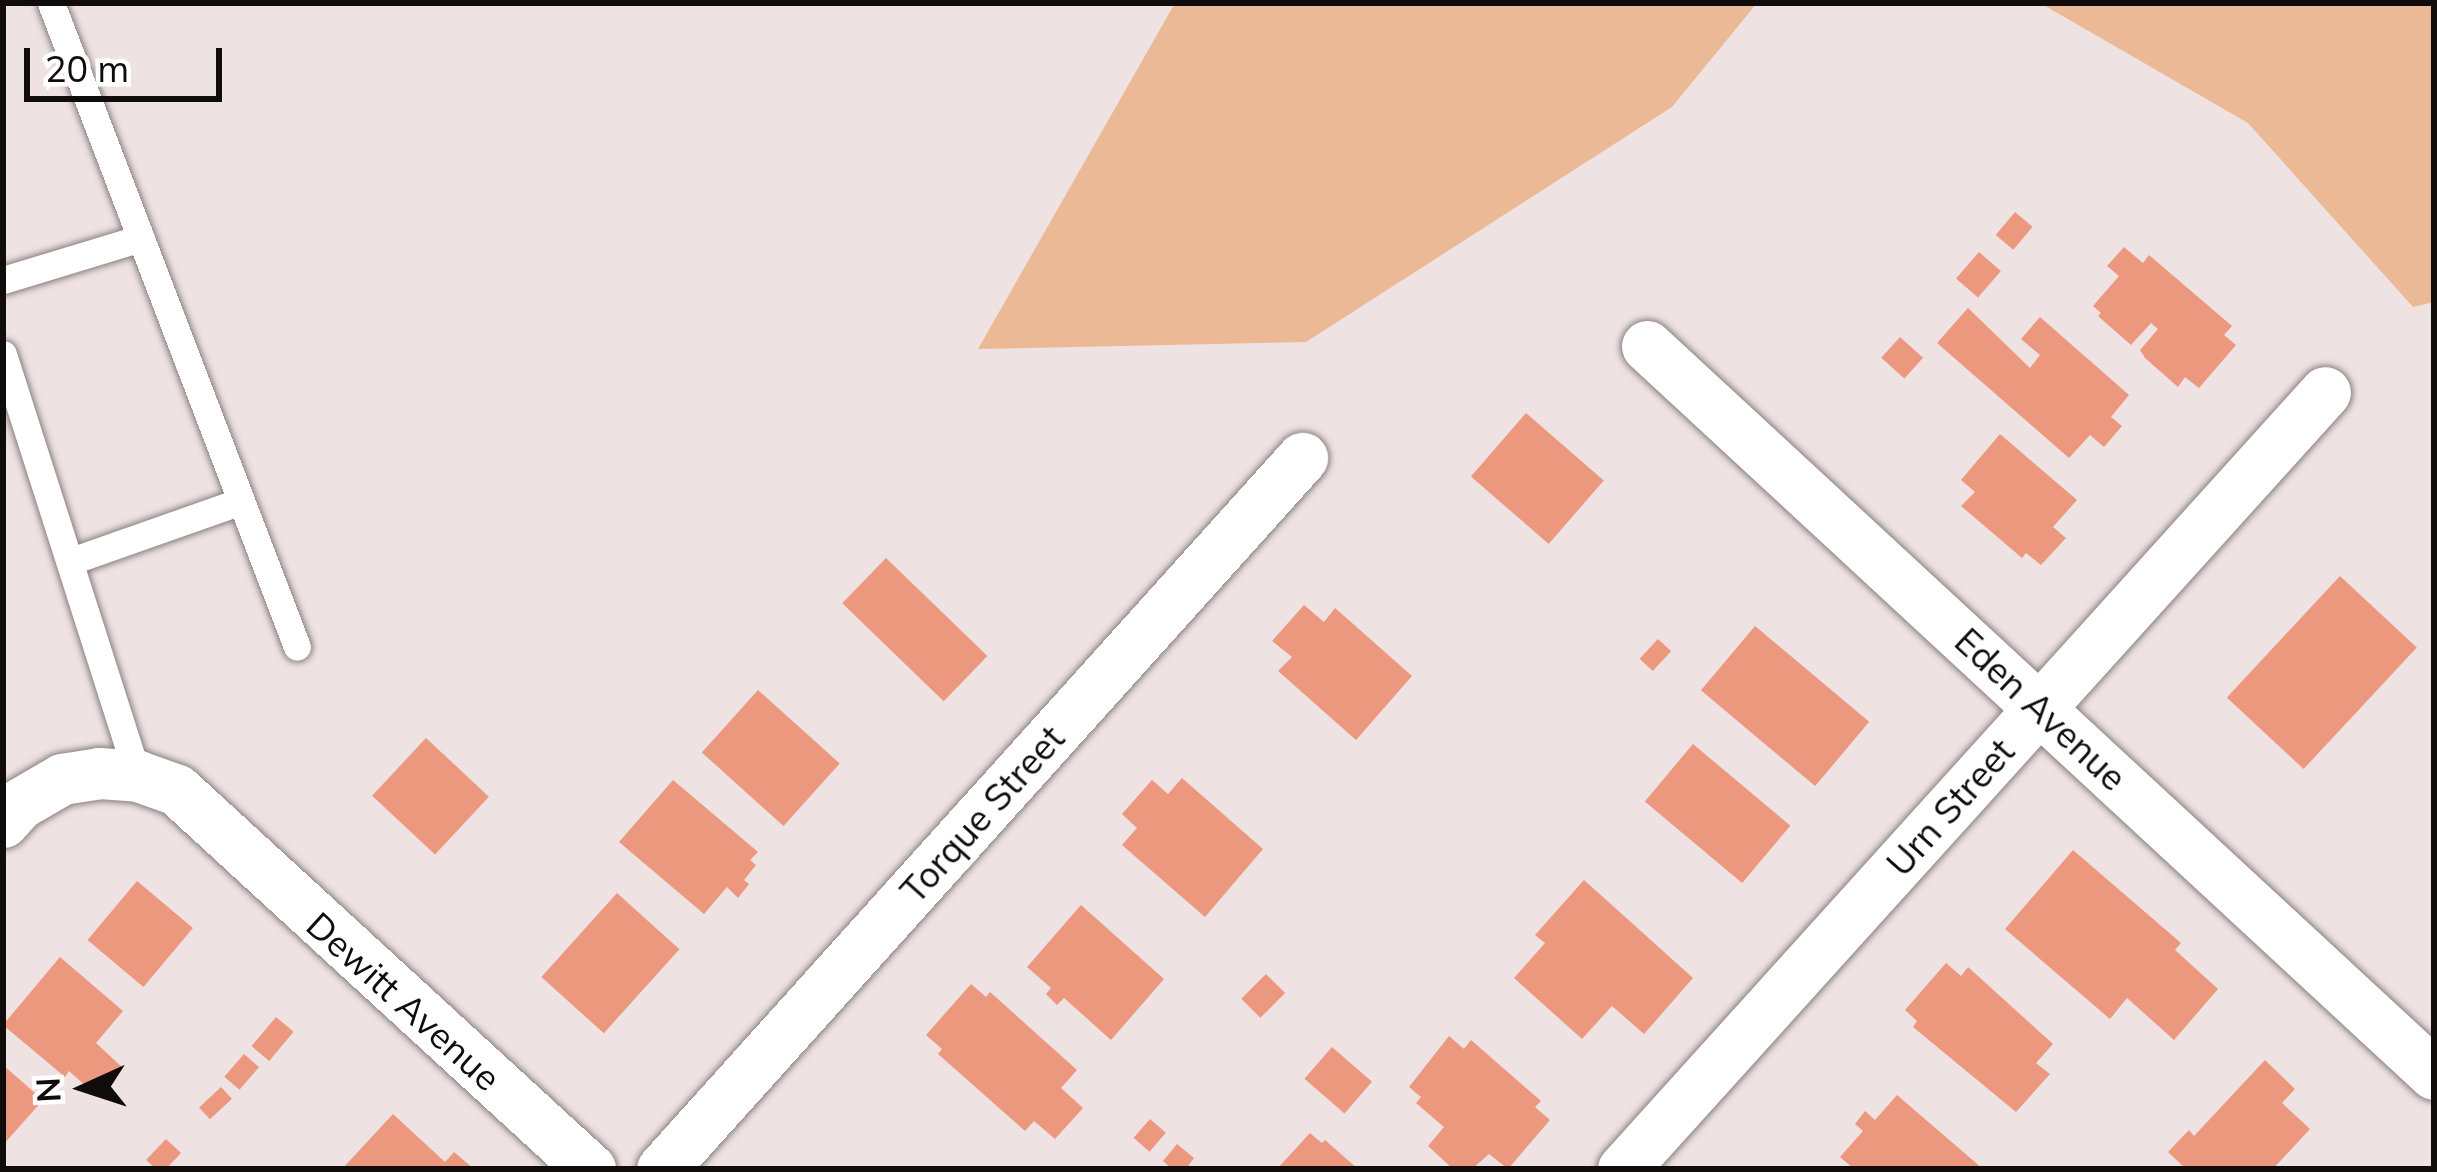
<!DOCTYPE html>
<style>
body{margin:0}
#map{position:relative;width:2437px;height:1172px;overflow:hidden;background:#eee2e2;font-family:Mulish,sans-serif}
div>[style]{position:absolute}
.green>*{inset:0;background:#ebb996}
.building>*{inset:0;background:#ec987f;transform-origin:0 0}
.roads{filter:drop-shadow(0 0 3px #8b8181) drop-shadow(0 0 3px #8b8181)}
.lane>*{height:27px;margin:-13.5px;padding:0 13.5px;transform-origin:13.5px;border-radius:13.5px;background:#fff}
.street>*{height:51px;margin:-25.5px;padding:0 25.5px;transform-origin:25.5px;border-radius:25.5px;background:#fff}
span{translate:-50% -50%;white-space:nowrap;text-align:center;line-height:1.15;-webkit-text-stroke:9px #fff;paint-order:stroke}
.street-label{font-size:36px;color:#0f0c0b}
.frame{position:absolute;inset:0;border:6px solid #0f0c0b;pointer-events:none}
.north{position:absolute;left:24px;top:1028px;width:120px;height:120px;-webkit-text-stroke:9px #fff;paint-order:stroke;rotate:267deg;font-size:33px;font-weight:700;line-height:48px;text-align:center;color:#0f0c0b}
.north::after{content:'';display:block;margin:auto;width:42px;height:54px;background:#0f0c0b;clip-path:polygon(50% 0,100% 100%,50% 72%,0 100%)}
.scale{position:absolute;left:24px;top:48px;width:198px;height:54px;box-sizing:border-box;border:6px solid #0f0c0b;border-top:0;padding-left:15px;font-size:36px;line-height:42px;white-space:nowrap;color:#0f0c0b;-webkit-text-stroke:9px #fff;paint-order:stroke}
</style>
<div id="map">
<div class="green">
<i style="clip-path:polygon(1175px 3px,1757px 3px,1672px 107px,1306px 342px,978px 349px)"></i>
<i style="clip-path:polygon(2040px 3px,2434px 3px,2434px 302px,2413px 307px,2248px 123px)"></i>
</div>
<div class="building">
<i style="left:2015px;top:212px;width:23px;height:30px;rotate:40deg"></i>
<i style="clip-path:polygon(2124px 247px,2143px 263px,2149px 255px,2232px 326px,2224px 335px,2236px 345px,2199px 388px,2185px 377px,2178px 387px,2145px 358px,2140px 350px,2158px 329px,2151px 323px,2131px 345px,2098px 316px,2101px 313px,2093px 306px,2119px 276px,2107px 266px)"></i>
<i style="left:1979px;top:252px;width:29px;height:35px;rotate:41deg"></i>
<i style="clip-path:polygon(1968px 308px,2030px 368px,2040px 355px,2021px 339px,2040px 317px,2129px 395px,2111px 417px,2122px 426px,2104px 447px,2090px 435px,2069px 458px,1937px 343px)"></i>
<i style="left:1900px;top:337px;width:31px;height:28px;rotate:42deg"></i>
<i style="left:1526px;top:413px;width:103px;height:84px;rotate:41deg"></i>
<i style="clip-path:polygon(2000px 434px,2077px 500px,2053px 527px,2066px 538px,2041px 565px,2026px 553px,2022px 558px,1961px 506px,1975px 492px,1961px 480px)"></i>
<i style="left:886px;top:558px;width:141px;height:63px;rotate:44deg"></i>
<i style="left:2340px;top:576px;width:105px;height:166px;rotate:43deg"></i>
<i style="clip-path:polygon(1304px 605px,1324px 622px,1335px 608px,1412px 676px,1356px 740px,1278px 671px,1292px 657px,1272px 641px)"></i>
<i style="left:1755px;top:626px;width:149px;height:84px;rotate:40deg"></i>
<i style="left:1658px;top:639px;width:18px;height:27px;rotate:43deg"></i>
<i style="left:758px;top:690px;width:110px;height:84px;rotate:42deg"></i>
<i style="left:426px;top:738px;width:86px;height:79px;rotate:43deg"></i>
<i style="left:1693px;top:744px;width:127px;height:75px;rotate:40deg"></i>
<i style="clip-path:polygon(1182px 778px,1263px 849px,1205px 917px,1122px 845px,1137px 828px,1122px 814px,1152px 780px,1168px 794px)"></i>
<i style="clip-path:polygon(673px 780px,758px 852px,750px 860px,756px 865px,744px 880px,749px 884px,738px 898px,727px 887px,704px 914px,619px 842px)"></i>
<i style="clip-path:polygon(2073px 850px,2181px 943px,2175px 950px,2218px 989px,2174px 1040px,2127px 998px,2110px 1019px,2005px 929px)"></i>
<i style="clip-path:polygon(1584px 880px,1693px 978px,1644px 1034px,1612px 1006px,1582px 1039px,1514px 978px,1545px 943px,1535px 935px)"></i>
<i style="left:137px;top:881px;width:73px;height:77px;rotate:40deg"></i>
<i style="left:617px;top:893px;width:84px;height:113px;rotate:42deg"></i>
<i style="clip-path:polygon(1081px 905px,1164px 979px,1111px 1040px,1064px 998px,1057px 1005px,1046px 994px,1051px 988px,1027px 967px)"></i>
<i style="clip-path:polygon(60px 957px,123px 1011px,96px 1043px,123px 1068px,98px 1097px,69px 1071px,65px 1077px,3px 1025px)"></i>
<i style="clip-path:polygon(1946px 963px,1961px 976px,1968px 967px,2053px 1044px,2036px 1063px,2050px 1074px,2016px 1112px,1913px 1027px,1917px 1021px,1905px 1010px)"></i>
<i style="left:1266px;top:974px;width:27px;height:35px;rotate:45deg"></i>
<i style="clip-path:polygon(971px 984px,986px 997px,990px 992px,1077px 1070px,1061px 1088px,1083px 1108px,1055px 1139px,1034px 1121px,1025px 1131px,938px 1054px,942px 1049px,926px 1035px)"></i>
<i style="left:276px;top:1017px;width:23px;height:38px;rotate:40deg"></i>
<i style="clip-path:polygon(1449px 1036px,1464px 1049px,1471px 1040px,1541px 1101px,1535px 1107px,1550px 1120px,1508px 1169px,1489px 1154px,1472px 1169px,1453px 1169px,1428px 1146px,1444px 1127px,1416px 1103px,1421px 1097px,1409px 1087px)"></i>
<i style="left:1332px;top:1047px;width:53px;height:42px;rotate:41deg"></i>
<i style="left:244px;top:1054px;width:20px;height:30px;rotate:41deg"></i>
<i style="clip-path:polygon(2265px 1060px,2295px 1089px,2282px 1103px,2310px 1129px,2273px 1169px,2186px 1169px,2168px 1152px,2189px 1130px,2194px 1136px)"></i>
<i style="clip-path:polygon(3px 1065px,43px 1100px,3px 1145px)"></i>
<i style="left:221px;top:1087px;width:16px;height:30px;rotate:47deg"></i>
<i style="clip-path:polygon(1897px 1095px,1983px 1169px,1854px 1169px,1840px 1157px,1863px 1131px,1855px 1124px,1865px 1111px,1875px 1120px)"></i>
<i style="clip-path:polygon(393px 1114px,445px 1162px,454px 1152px,474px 1169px,342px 1169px)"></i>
<i style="left:1150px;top:1119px;width:21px;height:25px;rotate:41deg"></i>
<i style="clip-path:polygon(1310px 1133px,1322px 1143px,1325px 1140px,1358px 1169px,1277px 1169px)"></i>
<i style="clip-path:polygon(166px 1139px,181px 1153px,166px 1169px,156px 1169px,146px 1160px)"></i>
<i style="clip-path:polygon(1177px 1144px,1194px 1158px,1186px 1169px,1172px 1169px,1163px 1161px)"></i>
</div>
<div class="roads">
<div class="lane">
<i style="left:51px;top:3px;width:689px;rotate:69.09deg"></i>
<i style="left:3px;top:280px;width:144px;rotate:-16.9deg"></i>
<i style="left:3px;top:354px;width:443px;rotate:72.3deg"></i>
<i style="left:71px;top:561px;width:180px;rotate:-19.4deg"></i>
</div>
<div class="street">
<i style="left:1647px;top:346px;width:1072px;rotate:42.77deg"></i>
<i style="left:3px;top:822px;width:24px;rotate:-48deg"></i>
<i style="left:19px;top:804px;width:50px;rotate:-30.2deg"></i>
<i style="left:62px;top:779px;width:37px;rotate:-9deg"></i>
<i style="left:99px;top:773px;width:39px;rotate:4deg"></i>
<i style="left:138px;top:776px;width:41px;rotate:19.7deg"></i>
<i style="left:177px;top:790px;width:561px;rotate:42.54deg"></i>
<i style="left:662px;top:1169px;width:957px;rotate:-48.01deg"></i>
<i style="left:1623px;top:1169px;width:1047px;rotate:-47.9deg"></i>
</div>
</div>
<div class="street-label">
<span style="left:2041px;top:709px;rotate:43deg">Eden Avenue</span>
<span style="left:1950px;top:807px;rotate:-48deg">Urn Street</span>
<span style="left:982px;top:814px;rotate:-48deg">Torque Street</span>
<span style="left:404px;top:1001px;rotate:42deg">Dewitt Avenue</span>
</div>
<div class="frame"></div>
<div class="north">N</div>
<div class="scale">20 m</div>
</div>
